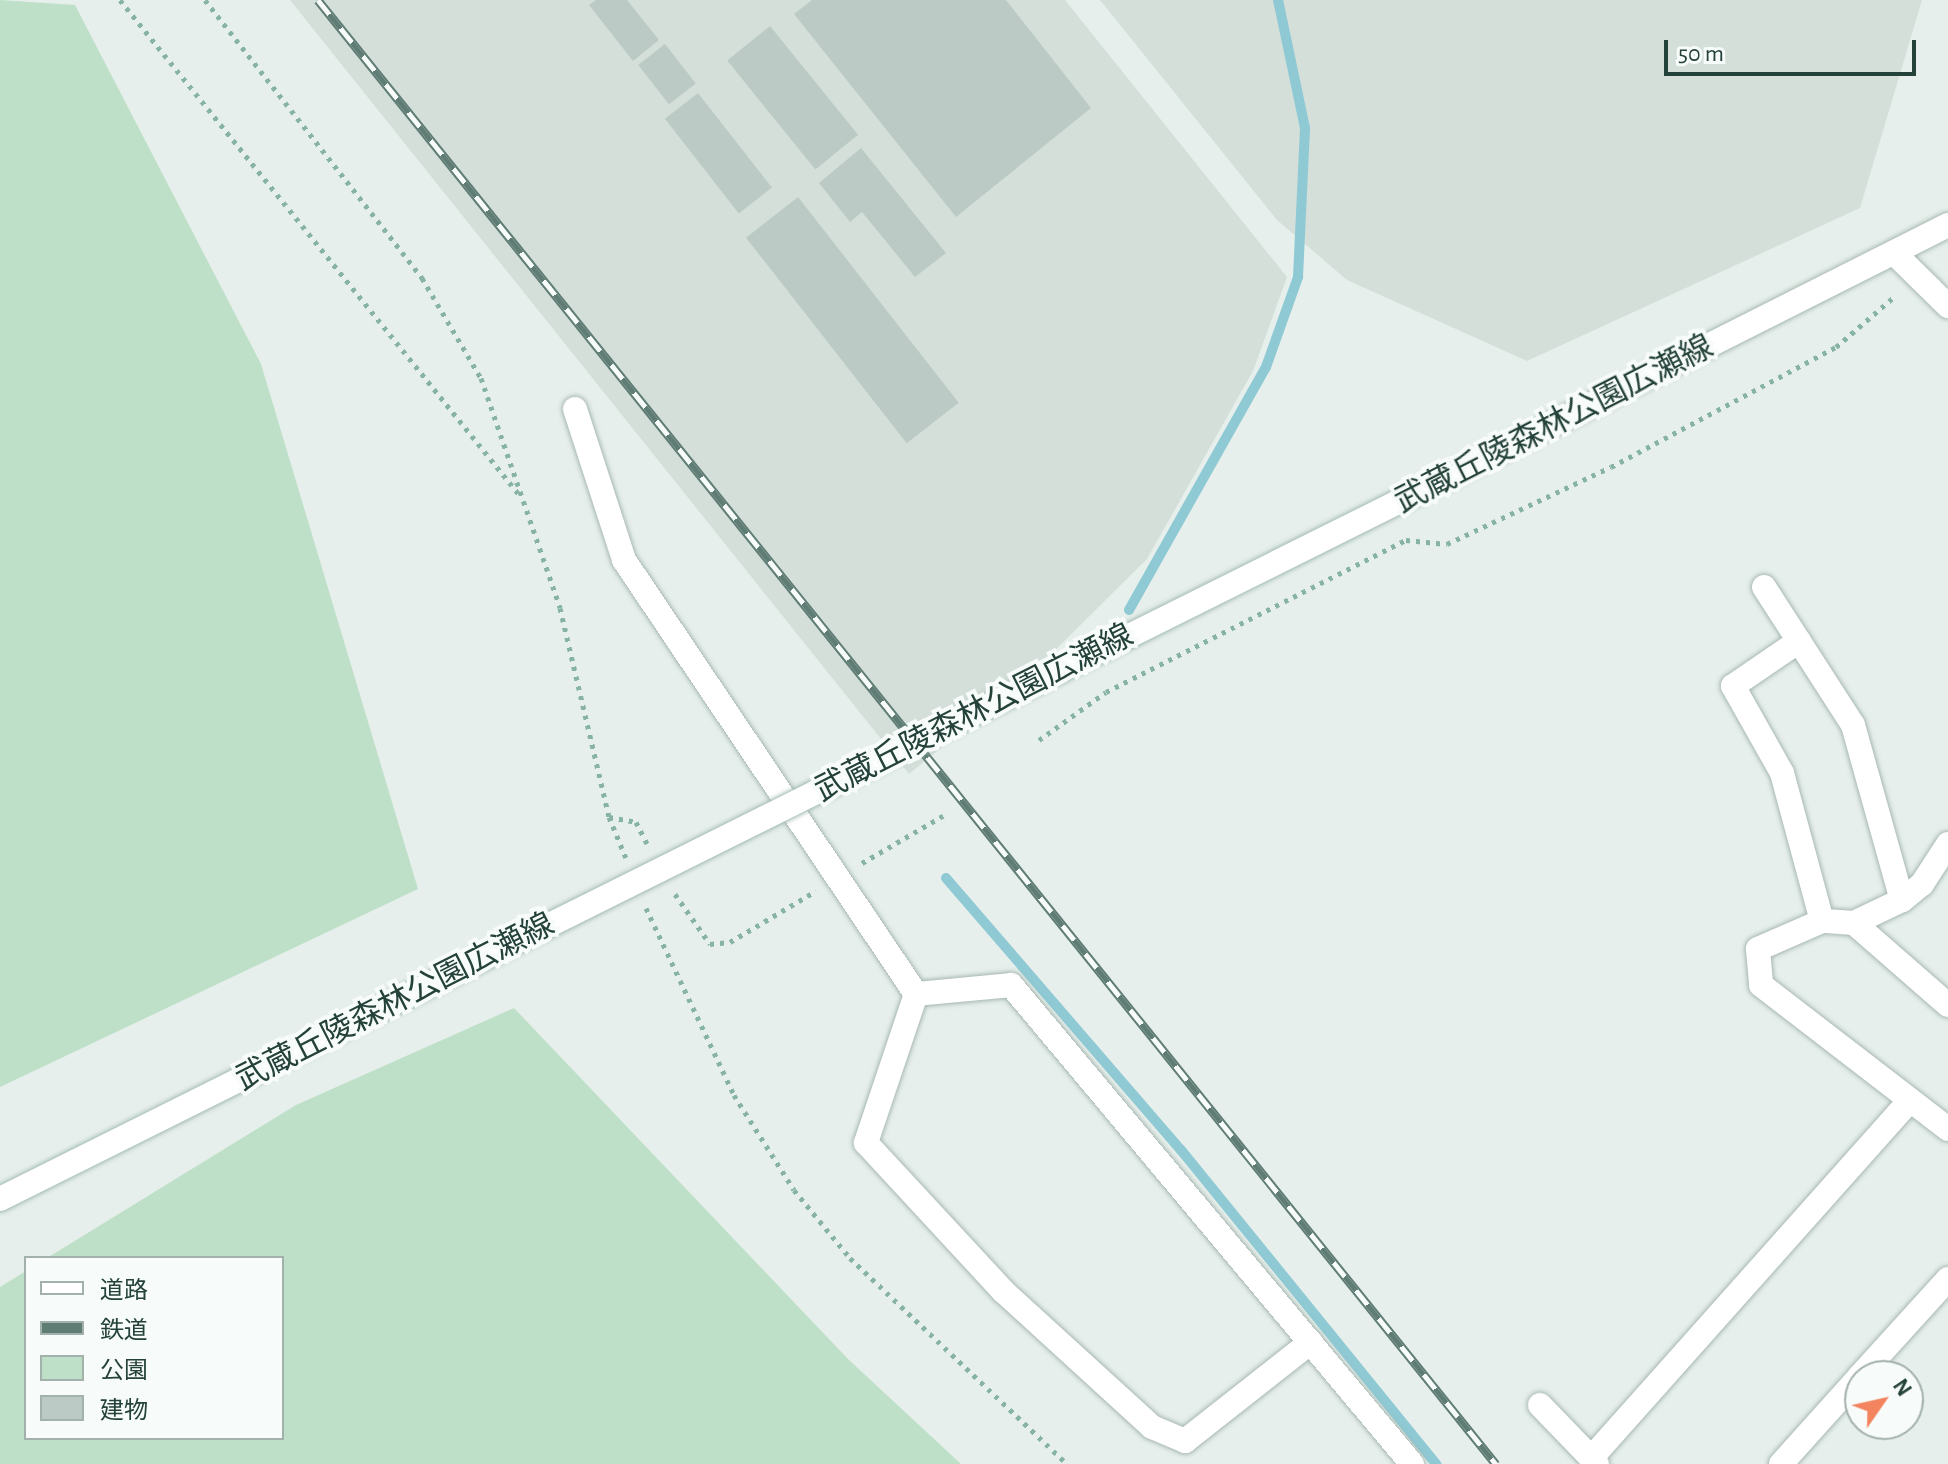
<!DOCTYPE html>
<meta charset="utf-8">
<style>
body{margin:0}
#map{position:relative;width:1948px;height:1464px;overflow:hidden;background:#e6efeb;font-family:"Alegreya Sans","Noto Sans JP",sans-serif}
div>[style]{position:absolute}
.built>*{inset:0;background:#d4dfda}
.green>*{inset:0;background:#bfe0c8}
.stream>*{height:10px;margin:-5px;padding:0 5px;transform-origin:5px;border-radius:5px;background:#8ec9d4}
.building>*{inset:0;background:#bbcac4;transform-origin:0 0}
.path>*{height:5px;margin-top:-2.5px;transform-origin:0;background:repeating-linear-gradient(90deg,#86b3a5 0 4px,transparent 0 10px)}
.roads{filter:drop-shadow(0 0 2px #a8b8b2) drop-shadow(0 0 2px #a8b8b2)}
.minor>*{height:24px;margin:-12px;padding:0 12px;transform-origin:12px;border-radius:12px;background:#fff}
.secondary>*{height:24px;margin:-12px;padding:0 12px;transform-origin:12px;border-radius:12px;background:#fff}
.rail>*{height:9px;margin-top:-4.5px;transform-origin:0;background:repeating-linear-gradient(90deg,#f7fbf9 0 18px,#5f7d75 0 36px);box-sizing:border-box;border-block:2px solid #5f7d75}
.bridges{filter:drop-shadow(0 0 2px #a4bbb3) drop-shadow(0 0 2px #a4bbb3)}
.secondary-bridge>*{height:24px;margin:-12px;padding:0 12px;transform-origin:12px;border-radius:12px;background:#fff}
span{translate:-50% -50%;white-space:nowrap;text-align:center;line-height:1.15;-webkit-text-stroke:8px #f7fbf9;paint-order:stroke}
.street-label{font-size:32px;color:#24423a}
.legend{position:absolute;left:24px;top:1256px;width:260px;height:184px;box-sizing:border-box;background:#f7fbf9;border:2px solid #a3b1ad;margin:0;padding:10px 14px;list-style:none;font-size:24px;color:#24423a}
.legend li{display:flex;align-items:center;gap:16px;height:40px}
.legend b{width:40px;border:2px solid #a3b1ad}
.north{position:absolute;left:1844px;top:1360px;width:80px;height:80px;box-sizing:border-box;background:#f7fbf9;border:2px solid #a3b1ad;border-radius:50%;rotate:56deg;font-size:22px;font-weight:700;line-height:32px;text-align:center;color:#24423a}
.north::after{content:'';display:block;margin:auto;width:28px;height:36px;background:#f4845f;clip-path:polygon(50% 0,100% 100%,50% 72%,0 100%)}
.scale{position:absolute;left:1664px;top:40px;width:252px;height:36px;box-sizing:border-box;border:4px solid #24423a;border-top:0;padding-left:10px;font-size:24px;line-height:28px;white-space:nowrap;color:#24423a;-webkit-text-stroke:6px #f7fbf9;paint-order:stroke}
</style>
<div id="map">
<div class="built">
<i style="clip-path:polygon(290px 0,1065px 0,1287px 277px,1253px 371px,1147px 559px,1024px 681px,909px 774px)"></i>
<i style="clip-path:polygon(1100px 0,1922px 0,1860px 208px,1527px 361px,1347px 280px,1277px 220px)"></i>
</div>
<div class="green">
<i style="clip-path:polygon(0 0,75px 5px,261px 364px,418px 889px,0 1087px)"></i>
<i style="clip-path:polygon(514px 1008px,848px 1359px,961px 1464px,0 1464px,0 1287px,26px 1271px,26px 1438px,282px 1438px,282px 1258px,47px 1258px,296px 1105px)"></i>
</div>
<div class="stream">
<i style="left:1129px;top:610px;width:279px;rotate:-60.6deg"></i>
<i style="left:1266px;top:367px;width:96px;rotate:-70.4deg"></i>
<i style="left:1298px;top:277px;width:149px;rotate:-87.3deg"></i>
<i style="left:1305px;top:128px;width:131px;rotate:-101.9deg"></i>
<i style="left:946px;top:878px;width:359px;rotate:49.2deg"></i>
<i style="left:1181px;top:1150px;width:405px;rotate:50.9deg"></i>
</div>
<div class="building">
<i style="clip-path:polygon(596px 0,627px 0,659px 40px,633px 61px,589px 5px)"></i>
<i style="clip-path:polygon(812px 0,1006px 0,1091px 108px,956px 217px,794px 14px)"></i>
<i style="left:770px;top:26px;width:140px;height:55px;rotate:51deg"></i>
<i style="left:665px;top:44px;width:50px;height:34px;rotate:52deg"></i>
<i style="left:698px;top:93px;width:120px;height:42px;rotate:52deg"></i>
<i style="clip-path:polygon(861px 148px,946px 253px,915px 277px,862px 212px,850px 222px,819px 183px)"></i>
<i style="left:798px;top:197px;width:261px;height:66px;rotate:52deg"></i>
</div>
<div class="path">
<i style="left:120px;top:0;width:639px;rotate:51.1deg"></i>
<i style="left:205px;top:0;width:353px;rotate:52deg"></i>
<i style="left:422px;top:278px;width:116px;rotate:59.5deg"></i>
<i style="left:481px;top:378px;width:243px;rotate:71deg"></i>
<i style="left:560px;top:608px;width:215px;rotate:76.8deg"></i>
<i style="left:609px;top:817px;width:44px;rotate:67.5deg"></i>
<i style="left:1039px;top:740px;width:82px;rotate:-35.6deg"></i>
<i style="left:1106px;top:692px;width:336px;rotate:-26.9deg"></i>
<i style="left:1406px;top:540px;width:41px;rotate:5.6deg"></i>
<i style="left:1447px;top:544px;width:181px;rotate:-25.2deg"></i>
<i style="left:1611px;top:467px;width:255px;rotate:-28.1deg"></i>
<i style="left:1836px;top:347px;width:79px;rotate:-40.9deg"></i>
<i style="left:609px;top:817px;width:27px;rotate:10deg"></i>
<i style="left:636px;top:822px;width:28px;rotate:63deg"></i>
<i style="left:862px;top:863px;width:95px;rotate:-30.3deg"></i>
<i style="left:675px;top:894px;width:61px;rotate:55deg"></i>
<i style="left:710px;top:944px;width:20px;rotate:-6deg"></i>
<i style="left:730px;top:942px;width:100px;rotate:-30.7deg"></i>
<i style="left:646px;top:908px;width:207px;rotate:64.8deg"></i>
<i style="left:734px;top:1095px;width:112px;rotate:57.7deg"></i>
<i style="left:794px;top:1190px;width:88px;rotate:50.5deg"></i>
<i style="left:850px;top:1258px;width:299px;rotate:43.5deg"></i>
</div>
<div class="roads">
<div class="minor">
<i style="left:1894px;top:253px;width:76px;rotate:44.5deg"></i>
<i style="left:575px;top:409px;width:159px;rotate:72deg"></i>
<i style="left:624px;top:560px;width:523px;rotate:56.07deg"></i>
<i style="left:916px;top:994px;width:95px;rotate:-5.4deg"></i>
<i style="left:1011px;top:985px;width:625px;rotate:50.07deg"></i>
<i style="left:1764px;top:587px;width:164px;rotate:57.2deg"></i>
<i style="left:1853px;top:725px;width:182px;rotate:74.4deg"></i>
<i style="left:1799px;top:641px;width:80px;rotate:145.7deg"></i>
<i style="left:1733px;top:686px;width:100px;rotate:60.6deg"></i>
<i style="left:1782px;top:773px;width:153px;rotate:74.9deg"></i>
<i style="left:1948px;top:844px;width:48px;rotate:123deg"></i>
<i style="left:1922px;top:884px;width:26px;rotate:141deg"></i>
<i style="left:1902px;top:900px;width:53px;rotate:154.4deg"></i>
<i style="left:1854px;top:923px;width:32px;rotate:-176deg"></i>
<i style="left:1822px;top:921px;width:70px;rotate:156.4deg"></i>
<i style="left:1758px;top:949px;width:36px;rotate:85deg"></i>
<i style="left:1761px;top:985px;width:236px;rotate:37.6deg"></i>
<i style="left:1854px;top:923px;width:125px;rotate:41.1deg"></i>
<i style="left:916px;top:994px;width:157px;rotate:108.6deg"></i>
<i style="left:866px;top:1143px;width:202px;rotate:47.2deg"></i>
<i style="left:1003px;top:1291px;width:202px;rotate:42.4deg"></i>
<i style="left:1152px;top:1427px;width:36px;rotate:23deg"></i>
<i style="left:1185px;top:1441px;width:160px;rotate:-38.2deg"></i>
<i style="left:1860px;top:1376px;width:131px;rotate:-47.8deg"></i>
<i style="left:1540px;top:1405px;width:82px;rotate:46deg"></i>
<i style="left:1594px;top:1455px;width:475px;rotate:-48.3deg"></i>
<i style="left:1781px;top:1464px;width:118px;rotate:-48.1deg"></i>
</div>
<div class="secondary">
<i style="left:1448px;top:477px;width:560px;rotate:-26.75deg"></i>
</div>
</div>
<div class="rail">
<i style="left:318px;top:0;width:1879px;rotate:51.18deg"></i>
</div>
<div class="bridges">
<div class="secondary-bridge">
<i style="left:0;top:1199px;width:1618px;rotate:-26.5deg"></i>
</div>
</div>
<div class="street-label">
<span style="left:1554px;top:424px;rotate:-27deg">武蔵丘陵森林公園広瀬線</span>
<span style="left:974px;top:713px;rotate:-27deg">武蔵丘陵森林公園広瀬線</span>
<span style="left:395px;top:1002px;rotate:-27deg">武蔵丘陵森林公園広瀬線</span>
</div>
<ul class="legend">
<li><b style="height:10px;background:#fff"></b>道路</li>
<li><b style="height:10px;background:#5f7d75"></b>鉄道</li>
<li><b style="height:22px;background:#bfe0c8"></b>公園</li>
<li><b style="height:22px;background:#bbcac4"></b>建物</li>
</ul>
<div class="north">N</div>
<div class="scale">50 m</div>
</div>
